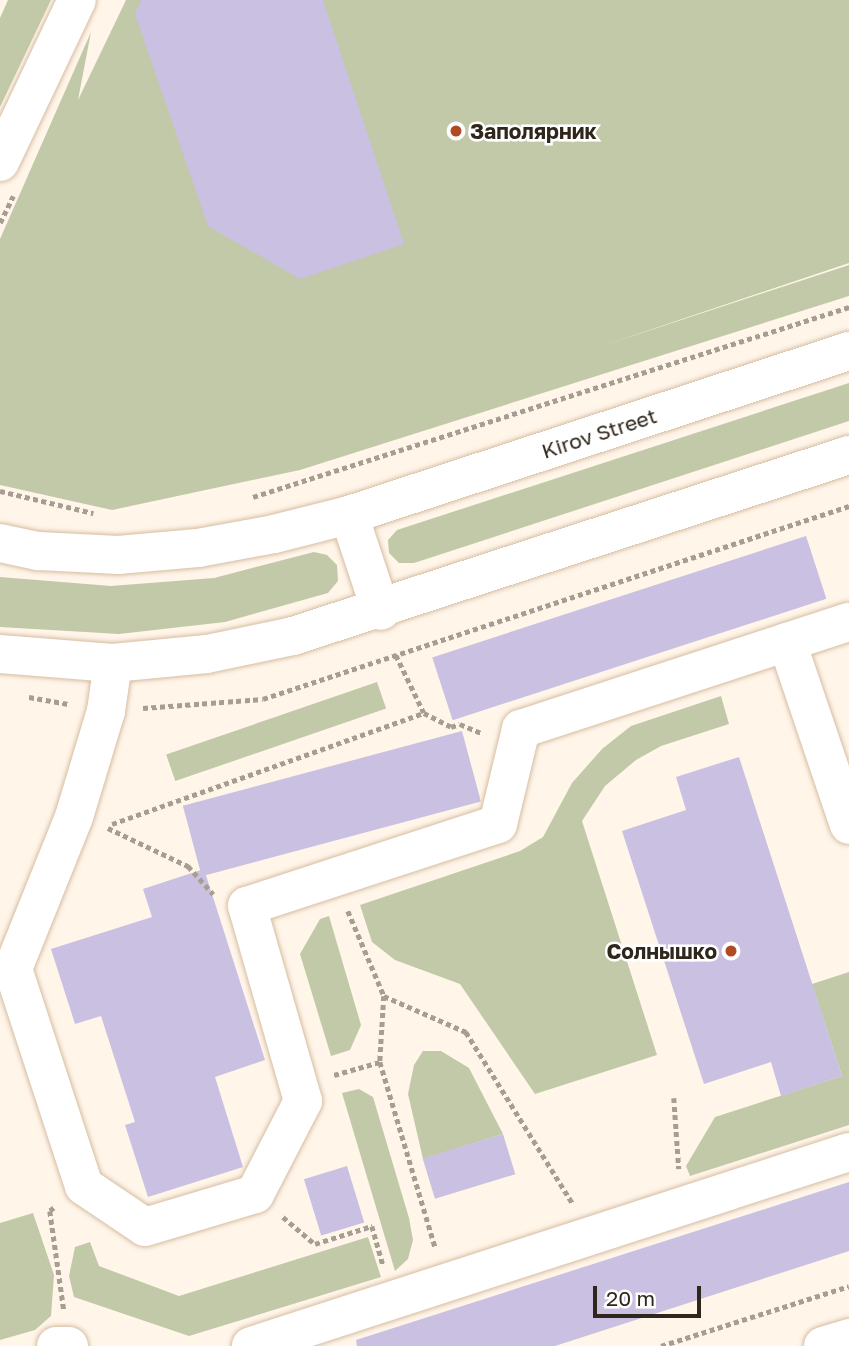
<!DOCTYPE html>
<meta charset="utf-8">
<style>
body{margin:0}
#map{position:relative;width:849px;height:1346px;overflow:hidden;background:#fff5e9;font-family:"Golos Text",sans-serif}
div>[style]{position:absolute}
.green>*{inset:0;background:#c2c9a8;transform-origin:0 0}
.building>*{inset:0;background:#c9c0e2;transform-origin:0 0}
.path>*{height:4.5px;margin-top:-2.25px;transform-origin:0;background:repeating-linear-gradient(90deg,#a79e92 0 5px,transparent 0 8.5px)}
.roads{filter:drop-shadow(0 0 2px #d6bda1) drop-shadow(0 0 2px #d6bda1)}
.minor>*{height:38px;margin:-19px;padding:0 19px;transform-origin:19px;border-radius:19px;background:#fff}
.dots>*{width:19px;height:19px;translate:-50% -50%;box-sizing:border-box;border:4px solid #fff;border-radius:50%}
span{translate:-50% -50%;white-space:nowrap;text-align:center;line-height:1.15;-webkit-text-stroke:5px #fff;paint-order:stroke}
.poi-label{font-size:21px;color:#30271c;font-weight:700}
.left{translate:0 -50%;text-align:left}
.right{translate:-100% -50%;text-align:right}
.street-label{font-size:21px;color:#30271c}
.scale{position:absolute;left:593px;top:1286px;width:108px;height:32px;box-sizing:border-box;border:4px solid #30271c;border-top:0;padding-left:9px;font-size:21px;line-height:24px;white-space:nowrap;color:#30271c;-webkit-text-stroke:5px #fff;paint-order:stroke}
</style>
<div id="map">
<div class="green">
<i style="clip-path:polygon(8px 0,51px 0,0 107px,0 18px)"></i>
<i style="clip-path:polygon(126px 0,849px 0,849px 263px,602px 346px,849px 265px,849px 296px,300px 470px,112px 510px,0 485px,0 239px,91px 32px,78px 100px)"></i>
<i style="clip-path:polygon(849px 383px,849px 421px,414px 563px,399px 563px,389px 553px,388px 540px,397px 530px)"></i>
<i style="clip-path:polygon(314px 552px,327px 555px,337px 565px,338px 581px,328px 593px,225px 622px,119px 634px,0 627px,0 577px,111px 586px,214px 578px)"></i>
<i style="left:377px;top:682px;width:28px;height:223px;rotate:71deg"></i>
<i style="clip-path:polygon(721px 696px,729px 724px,661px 746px,636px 760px,605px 786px,582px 821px,657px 1055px,535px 1094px,460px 984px,395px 960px,372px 942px,360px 905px,520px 851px,543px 837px,572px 783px,602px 749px,631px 726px)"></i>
<i style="clip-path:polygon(329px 916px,361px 1025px,350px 1050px,331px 1056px,300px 954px,320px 919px)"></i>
<i style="clip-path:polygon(849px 972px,849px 1125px,690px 1176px,686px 1166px,715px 1117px,842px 1076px,812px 984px)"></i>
<i style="clip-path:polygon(423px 1051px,441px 1051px,469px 1068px,503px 1134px,423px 1159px,408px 1094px,414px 1065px)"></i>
<i style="clip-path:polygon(359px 1089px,373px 1097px,409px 1218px,413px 1240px,408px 1259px,395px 1271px,342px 1093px)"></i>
<i style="clip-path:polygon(33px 1213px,54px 1275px,51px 1316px,35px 1330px,0 1340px,0 1223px)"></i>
<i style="clip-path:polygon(368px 1237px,381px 1277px,189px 1336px,74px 1297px,69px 1276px,75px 1247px,90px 1242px,99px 1266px,179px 1296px)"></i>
</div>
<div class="building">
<i style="clip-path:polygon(141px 0,323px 0,404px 244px,300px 279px,208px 226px,135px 14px)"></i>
<i style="left:806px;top:536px;width:66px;height:393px;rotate:72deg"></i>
<i style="left:462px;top:731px;width:73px;height:289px;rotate:75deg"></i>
<i style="clip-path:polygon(739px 757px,842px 1076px,781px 1096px,771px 1062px,704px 1084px,622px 831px,686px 810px,676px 777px)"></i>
<i style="clip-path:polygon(204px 869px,265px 1060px,215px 1077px,243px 1167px,148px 1197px,125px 1125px,135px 1122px,101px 1016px,75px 1024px,51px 949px,152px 917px,143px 889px)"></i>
<i style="left:503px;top:1134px;width:42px;height:84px;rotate:73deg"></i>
<i style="left:347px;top:1166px;width:59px;height:45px;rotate:73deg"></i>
<i style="clip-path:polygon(849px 1182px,849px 1251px,555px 1346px,357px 1346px,356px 1340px)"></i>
</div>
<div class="path">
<i style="left:0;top:223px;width:30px;rotate:-64deg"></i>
<i style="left:0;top:491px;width:96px;rotate:13.3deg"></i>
<i style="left:253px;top:497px;width:626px;rotate:-17.68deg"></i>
<i style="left:396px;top:655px;width:64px;rotate:64.2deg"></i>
<i style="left:424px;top:713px;width:30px;rotate:27deg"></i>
<i style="left:451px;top:727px;width:9px;rotate:-18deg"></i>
<i style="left:460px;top:724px;width:23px;rotate:23deg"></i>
<i style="left:29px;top:697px;width:40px;rotate:10deg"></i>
<i style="left:143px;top:708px;width:120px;rotate:-4.3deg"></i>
<i style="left:263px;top:699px;width:617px;rotate:-18.23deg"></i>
<i style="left:112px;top:824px;width:331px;rotate:-19.6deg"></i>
<i style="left:108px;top:828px;width:89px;rotate:25.4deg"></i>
<i style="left:188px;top:866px;width:38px;rotate:48deg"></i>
<i style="left:348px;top:911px;width:92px;rotate:67deg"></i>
<i style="left:384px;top:996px;width:66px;rotate:93.5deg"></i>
<i style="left:380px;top:1062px;width:193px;rotate:73.4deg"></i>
<i style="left:384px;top:996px;width:90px;rotate:23.7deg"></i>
<i style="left:466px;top:1032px;width:203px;rotate:58.1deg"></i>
<i style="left:334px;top:1075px;width:48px;rotate:-15.8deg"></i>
<i style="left:674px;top:1098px;width:71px;rotate:86deg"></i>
<i style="left:54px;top:1208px;width:5px;rotate:143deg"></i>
<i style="left:50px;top:1211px;width:101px;rotate:82deg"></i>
<i style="left:283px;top:1217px;width:42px;rotate:40.2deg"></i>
<i style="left:315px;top:1244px;width:60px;rotate:-17.5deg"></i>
<i style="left:372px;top:1226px;width:41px;rotate:74.2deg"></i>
<i style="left:661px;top:1346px;width:197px;rotate:-17.7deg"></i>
</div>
<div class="roads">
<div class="minor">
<i style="left:0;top:162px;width:179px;rotate:-64.6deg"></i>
<i style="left:349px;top:515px;width:101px;rotate:71.6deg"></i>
<i style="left:0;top:543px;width:40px;rotate:12deg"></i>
<i style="left:39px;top:551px;width:79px;rotate:2.9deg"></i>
<i style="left:118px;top:555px;width:80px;rotate:-5deg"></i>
<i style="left:198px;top:548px;width:77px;rotate:-10.4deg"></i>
<i style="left:274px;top:534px;width:77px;rotate:-14.2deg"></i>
<i style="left:349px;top:515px;width:526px;rotate:-18.16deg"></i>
<i style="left:787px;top:642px;width:193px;rotate:71.3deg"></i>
<i style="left:0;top:654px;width:113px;rotate:4.6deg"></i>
<i style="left:113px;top:663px;width:94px;rotate:-5.5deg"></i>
<i style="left:207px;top:654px;width:88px;rotate:-11.8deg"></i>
<i style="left:293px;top:636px;width:585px;rotate:-18.03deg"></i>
<i style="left:113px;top:663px;width:49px;rotate:98.3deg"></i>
<i style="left:106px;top:711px;width:111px;rotate:106.8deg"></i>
<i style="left:74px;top:817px;width:164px;rotate:111.9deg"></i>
<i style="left:13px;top:969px;width:228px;rotate:71.9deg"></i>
<i style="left:84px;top:1186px;width:73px;rotate:33.9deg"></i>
<i style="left:145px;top:1227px;width:115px;rotate:-16.7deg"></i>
<i style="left:255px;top:1194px;width:105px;rotate:-62.7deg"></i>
<i style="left:303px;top:1101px;width:203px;rotate:-106deg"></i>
<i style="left:247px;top:906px;width:264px;rotate:-18.1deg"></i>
<i style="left:498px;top:824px;width:98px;rotate:-76.4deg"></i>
<i style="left:521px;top:729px;width:345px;rotate:-18.1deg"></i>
<i style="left:56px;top:1346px;width:13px"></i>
<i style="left:251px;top:1346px;width:629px;rotate:-17.97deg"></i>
<i style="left:823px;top:1346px;width:27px;rotate:-17deg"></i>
</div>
</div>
<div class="dots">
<i style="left:456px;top:131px;background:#b04924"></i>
<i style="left:731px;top:951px;background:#b04924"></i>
</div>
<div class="poi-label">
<span class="left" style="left:470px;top:131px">Заполярник</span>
<span class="right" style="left:717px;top:951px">Солнышко</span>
</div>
<div class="street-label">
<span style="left:599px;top:433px;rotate:-18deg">Kirov Street</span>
</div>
<div class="scale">20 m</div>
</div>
